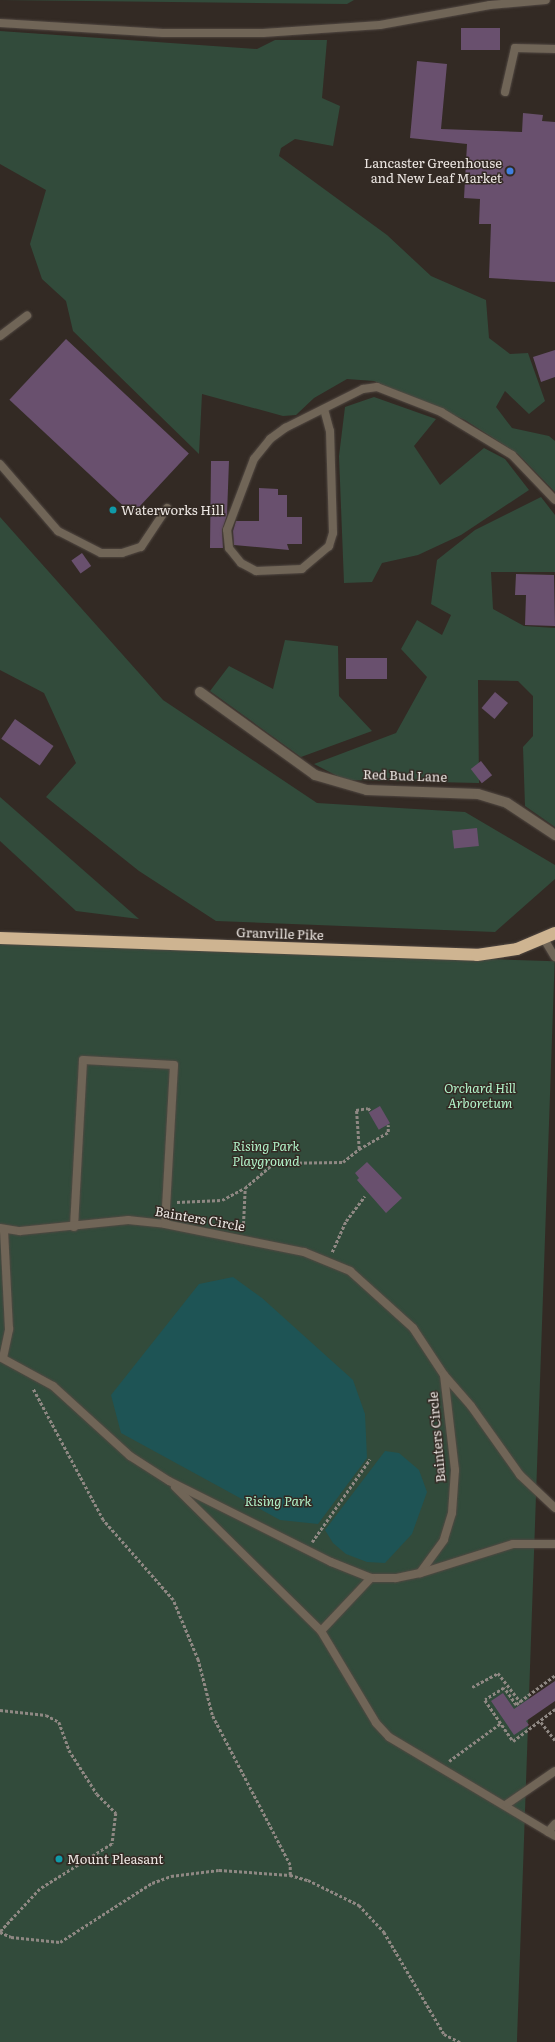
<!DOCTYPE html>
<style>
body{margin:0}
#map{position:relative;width:555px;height:2042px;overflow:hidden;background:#332a24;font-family:Literata,serif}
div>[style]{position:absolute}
.green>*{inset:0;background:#324b3b;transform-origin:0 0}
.water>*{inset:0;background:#1e5455}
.building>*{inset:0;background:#69506e;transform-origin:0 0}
.path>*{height:2.5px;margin-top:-1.25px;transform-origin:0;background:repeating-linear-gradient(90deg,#8f8883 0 3px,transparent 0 5px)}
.roads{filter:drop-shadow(0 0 1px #514842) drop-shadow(0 0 1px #514842)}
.lane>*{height:8px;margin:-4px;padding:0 4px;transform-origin:4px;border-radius:4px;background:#706557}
.street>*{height:10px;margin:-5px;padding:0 5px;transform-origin:5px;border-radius:5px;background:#706557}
.highway>*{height:12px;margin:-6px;padding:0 6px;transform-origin:6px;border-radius:6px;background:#ceb491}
.dots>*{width:11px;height:11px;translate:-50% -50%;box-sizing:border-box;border:2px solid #332a24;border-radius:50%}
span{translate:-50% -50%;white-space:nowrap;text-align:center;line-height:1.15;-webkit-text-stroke:3px #332a24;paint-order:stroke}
.poi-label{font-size:13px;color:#ece6e2}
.right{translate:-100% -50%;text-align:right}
.left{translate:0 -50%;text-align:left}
.street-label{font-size:13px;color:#ece6e2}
.park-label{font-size:13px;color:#b2f3c9;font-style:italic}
</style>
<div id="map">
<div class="green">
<i style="clip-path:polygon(0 0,354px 0,347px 4px)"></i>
<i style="clip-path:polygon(0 31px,257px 49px,275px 40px,327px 40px,322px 98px,340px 106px,333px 146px,295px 139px,281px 148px,279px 156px,387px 235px,431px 276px,486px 300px,489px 338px,510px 354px,528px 353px,545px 401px,529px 414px,505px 391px,496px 407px,512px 428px,549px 436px,555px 441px,555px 492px,518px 454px,465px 420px,374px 381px,347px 379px,314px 398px,296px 415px,283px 416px,202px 394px,199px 454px,73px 331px,66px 301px,42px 279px,30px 244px,46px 190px,0 164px)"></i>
<i style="clip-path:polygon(374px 397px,436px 419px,414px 446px,440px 485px,484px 448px,505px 459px,529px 490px,461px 535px,418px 555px,382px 563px,372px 582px,344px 583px,339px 456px,345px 407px)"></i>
<i style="clip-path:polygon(541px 497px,555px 515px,555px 572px,491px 572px,493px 609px,524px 626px,555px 628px,555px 827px,525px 806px,523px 747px,533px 736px,533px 696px,518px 681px,478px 680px,479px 783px,345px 780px,314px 764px,396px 733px,427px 677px,401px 649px,417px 620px,442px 635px,451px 615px,431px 604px,437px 560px,475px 530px)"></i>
<i style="clip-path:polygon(0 517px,163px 700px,317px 803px,465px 812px,555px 865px,555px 879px,495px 932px,216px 921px,139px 871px,46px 797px,76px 763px,44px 693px,0 670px)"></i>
<i style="clip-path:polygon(285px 640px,338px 646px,339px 696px,372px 731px,301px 757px,210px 691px,229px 666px,273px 689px)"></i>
<i style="clip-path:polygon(0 797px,139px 919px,76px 911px,0 841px)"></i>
<i style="left:0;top:942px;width:555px;height:1100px;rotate:2deg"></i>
</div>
<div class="water">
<i style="clip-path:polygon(233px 1277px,262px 1298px,353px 1380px,365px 1414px,367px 1458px,318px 1524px,280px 1520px,121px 1433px,111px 1395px,199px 1284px)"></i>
<i style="clip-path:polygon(385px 1451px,399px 1453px,419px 1470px,427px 1492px,412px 1534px,385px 1563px,367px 1562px,346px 1554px,333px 1543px,325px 1530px)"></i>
</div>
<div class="building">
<i style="left:461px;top:28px;width:39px;height:22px"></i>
<i style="clip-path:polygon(417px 61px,447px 64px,441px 129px,522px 132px,523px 113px,543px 115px,542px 121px,555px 122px,555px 282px,489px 278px,491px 224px,479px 224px,480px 199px,464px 198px,467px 144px,410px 138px)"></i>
<i style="left:66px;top:339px;width:168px;height:83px;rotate:43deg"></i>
<i style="clip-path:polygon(555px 350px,555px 377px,541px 382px,533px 357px)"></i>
<i style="clip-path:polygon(211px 461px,229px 461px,227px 515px,222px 530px,223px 548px,210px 548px)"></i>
<i style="clip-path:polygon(259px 488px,278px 489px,278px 495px,287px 495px,287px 517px,302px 517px,302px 544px,287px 544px,289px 550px,234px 545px,233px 531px,236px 521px,259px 521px)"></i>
<i style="left:82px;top:553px;width:16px;height:13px;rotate:55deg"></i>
<i style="clip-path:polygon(516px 574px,554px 575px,555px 626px,525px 625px,526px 595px,515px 595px)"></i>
<i style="left:346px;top:658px;width:41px;height:21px"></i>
<i style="left:495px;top:692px;width:17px;height:21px;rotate:40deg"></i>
<i style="left:15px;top:719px;width:47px;height:24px;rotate:35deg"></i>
<i style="left:481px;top:761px;width:18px;height:13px;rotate:52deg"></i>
<i style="left:477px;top:828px;width:18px;height:25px;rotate:84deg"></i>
<i style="left:380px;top:1106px;width:20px;height:13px;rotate:60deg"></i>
<i style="clip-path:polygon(367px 1162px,402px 1198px,386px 1213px,357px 1180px,359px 1178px,355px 1173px)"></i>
<i style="clip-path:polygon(555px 1681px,555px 1701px,526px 1721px,529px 1725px,514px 1735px,491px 1701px,503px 1693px,514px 1709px)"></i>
</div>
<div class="path">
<i style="left:359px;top:1149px;width:34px;rotate:-30deg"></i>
<i style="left:388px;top:1132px;width:7px;rotate:-90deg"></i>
<i style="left:177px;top:1202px;width:45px;rotate:-2.5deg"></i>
<i style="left:222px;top:1200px;width:26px;rotate:-28deg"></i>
<i style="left:245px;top:1188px;width:38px;rotate:-41deg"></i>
<i style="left:274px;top:1163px;width:69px;rotate:-0.8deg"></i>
<i style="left:343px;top:1162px;width:21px;rotate:-39deg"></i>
<i style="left:359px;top:1149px;width:39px;rotate:-94deg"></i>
<i style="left:356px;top:1110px;width:12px;rotate:-9deg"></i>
<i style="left:368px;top:1108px;width:4px;rotate:45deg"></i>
<i style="left:243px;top:1229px;width:41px;rotate:-87.2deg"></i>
<i style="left:332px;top:1252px;width:34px;rotate:-66deg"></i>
<i style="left:346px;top:1221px;width:31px;rotate:-53deg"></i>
<i style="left:312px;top:1542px;width:101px;rotate:-55.1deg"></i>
<i style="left:555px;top:1676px;width:49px;rotate:143.4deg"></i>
<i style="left:516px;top:1705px;width:21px;rotate:-125deg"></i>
<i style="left:504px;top:1688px;width:22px;rotate:148deg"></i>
<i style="left:485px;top:1700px;width:50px;rotate:55.7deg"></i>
<i style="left:513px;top:1741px;width:53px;rotate:-37.3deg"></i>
<i style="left:472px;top:1687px;width:30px;rotate:-28deg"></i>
<i style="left:498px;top:1673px;width:37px;rotate:52deg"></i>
<i style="left:0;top:1710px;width:46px;rotate:6.2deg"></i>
<i style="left:46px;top:1715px;width:15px;rotate:28deg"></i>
<i style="left:59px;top:1722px;width:30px;rotate:70deg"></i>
<i style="left:69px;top:1750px;width:52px;rotate:57.5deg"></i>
<i style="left:97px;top:1794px;width:27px;rotate:45deg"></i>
<i style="left:116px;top:1813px;width:31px;rotate:97deg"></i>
<i style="left:112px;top:1844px;width:85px;rotate:148deg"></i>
<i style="left:40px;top:1889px;width:59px;rotate:132.9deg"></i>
<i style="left:541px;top:1722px;width:23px;rotate:52deg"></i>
<i style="left:449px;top:1761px;width:64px;rotate:-36.2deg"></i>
<i style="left:290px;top:1875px;width:19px;rotate:16deg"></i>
<i style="left:308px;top:1880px;width:57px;rotate:26.1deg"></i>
<i style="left:359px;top:1905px;width:37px;rotate:47deg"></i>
<i style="left:384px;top:1932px;width:118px;rotate:59.5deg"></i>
<i style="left:444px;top:2034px;width:18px;rotate:27deg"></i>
<i style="left:0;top:1932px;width:12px;rotate:24deg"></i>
<i style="left:11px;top:1937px;width:49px;rotate:5.8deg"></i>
<i style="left:60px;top:1942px;width:109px;rotate:-32.7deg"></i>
<i style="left:152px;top:1883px;width:20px;rotate:-20deg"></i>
<i style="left:171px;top:1876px;width:48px;rotate:-7.1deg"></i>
<i style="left:219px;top:1870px;width:71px;rotate:4deg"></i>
<i style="left:290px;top:1875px;width:10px;rotate:-90deg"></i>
<i style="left:290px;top:1865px;width:169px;rotate:-117.5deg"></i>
<i style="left:212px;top:1715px;width:57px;rotate:-104.3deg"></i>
<i style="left:198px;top:1660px;width:65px;rotate:-112.6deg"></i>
<i style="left:173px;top:1600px;width:106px;rotate:-131.2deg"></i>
<i style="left:103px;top:1520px;width:149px;rotate:-118.1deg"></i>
</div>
<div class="roads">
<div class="lane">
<i style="left:0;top:23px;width:163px;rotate:3.5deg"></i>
<i style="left:163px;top:33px;width:100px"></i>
<i style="left:263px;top:33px;width:117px;rotate:-3.9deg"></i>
<i style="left:380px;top:25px;width:112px;rotate:-10.3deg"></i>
<i style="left:490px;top:5px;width:56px;rotate:-5.1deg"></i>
<i style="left:505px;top:92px;width:45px;rotate:-77.2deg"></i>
<i style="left:515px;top:48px;width:40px;rotate:1.4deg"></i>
<i style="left:0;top:336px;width:34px;rotate:-37deg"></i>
<i style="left:324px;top:409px;width:23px;rotate:75deg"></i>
<i style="left:330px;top:431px;width:102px;rotate:88.3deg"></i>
<i style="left:333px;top:533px;width:14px;rotate:107deg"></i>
<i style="left:329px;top:546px;width:35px;rotate:140deg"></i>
<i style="left:302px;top:569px;width:46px;rotate:177.5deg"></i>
<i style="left:256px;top:571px;width:17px;rotate:-152deg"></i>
<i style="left:241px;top:563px;width:19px;rotate:-129deg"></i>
<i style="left:229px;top:548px;width:18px;rotate:-96deg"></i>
<i style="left:227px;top:530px;width:76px;rotate:-69.2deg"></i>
<i style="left:254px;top:459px;width:26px;rotate:-51deg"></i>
<i style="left:270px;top:439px;width:19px;rotate:-36deg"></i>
<i style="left:285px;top:428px;width:87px;rotate:-26.6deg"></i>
<i style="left:363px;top:389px;width:14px;rotate:-8deg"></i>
<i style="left:377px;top:387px;width:69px;rotate:21.3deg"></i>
<i style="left:441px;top:412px;width:83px;rotate:31.2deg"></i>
<i style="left:512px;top:455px;width:62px;rotate:46.3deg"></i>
<i style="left:0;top:464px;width:89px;rotate:49.1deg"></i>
<i style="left:58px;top:531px;width:48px;rotate:27.1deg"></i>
<i style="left:101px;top:553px;width:21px"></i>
<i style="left:122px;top:553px;width:20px;rotate:-18deg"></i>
<i style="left:141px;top:547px;width:47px;rotate:-56.3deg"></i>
<i style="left:544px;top:939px;width:21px;rotate:59deg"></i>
<i style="left:74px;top:1227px;width:167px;rotate:-86.9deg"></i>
<i style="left:83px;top:1060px;width:91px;rotate:3.1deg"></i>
<i style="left:174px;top:1065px;width:159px;rotate:93.2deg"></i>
<i style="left:0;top:1228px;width:20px;rotate:9deg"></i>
<i style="left:20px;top:1231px;width:109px;rotate:-5.8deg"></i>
<i style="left:128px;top:1220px;width:37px;rotate:6deg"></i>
<i style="left:165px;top:1224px;width:142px;rotate:11.4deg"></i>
<i style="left:304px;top:1252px;width:50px;rotate:22.4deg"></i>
<i style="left:350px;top:1271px;width:85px;rotate:42.1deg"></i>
<i style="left:413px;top:1328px;width:56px;rotate:56.6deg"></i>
<i style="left:444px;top:1375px;width:96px;rotate:83.4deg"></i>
<i style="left:455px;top:1470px;width:43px;rotate:94deg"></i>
<i style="left:452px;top:1513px;width:28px;rotate:107deg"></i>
<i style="left:444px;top:1540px;width:41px;rotate:126deg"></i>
<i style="left:420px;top:1573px;width:25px;rotate:168deg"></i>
<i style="left:396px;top:1578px;width:25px;rotate:180deg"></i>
<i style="left:371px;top:1578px;width:43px;rotate:-158.2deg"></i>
<i style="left:331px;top:1562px;width:181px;rotate:-153.4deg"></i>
<i style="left:169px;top:1481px;width:46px;rotate:-147.3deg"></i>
<i style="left:130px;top:1456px;width:104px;rotate:-137.7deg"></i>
<i style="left:53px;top:1386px;width:60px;rotate:-151.3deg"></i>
<i style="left:3px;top:1358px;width:30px;rotate:-78deg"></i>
<i style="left:9px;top:1329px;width:100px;rotate:-92.9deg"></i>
<i style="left:444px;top:1375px;width:41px;rotate:48.9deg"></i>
<i style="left:471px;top:1406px;width:85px;rotate:54.6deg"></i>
<i style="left:520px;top:1475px;width:48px;rotate:43.3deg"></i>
<i style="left:175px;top:1487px;width:205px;rotate:44.6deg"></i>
<i style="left:321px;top:1631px;width:107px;rotate:59.1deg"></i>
<i style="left:376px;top:1723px;width:19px;rotate:47deg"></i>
<i style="left:389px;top:1737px;width:193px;rotate:30.8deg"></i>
<i style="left:421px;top:1573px;width:96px;rotate:-17.5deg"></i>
<i style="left:513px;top:1544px;width:42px"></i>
<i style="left:321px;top:1631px;width:73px;rotate:-46.7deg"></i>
<i style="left:507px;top:1804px;width:58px;rotate:-34.5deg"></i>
<i style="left:548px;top:1832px;width:11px;rotate:-49deg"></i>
</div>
<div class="street">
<i style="left:200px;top:692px;width:142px;rotate:35.8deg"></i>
<i style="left:315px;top:775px;width:54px;rotate:16.1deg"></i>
<i style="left:367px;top:790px;width:111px;rotate:2.1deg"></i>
<i style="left:478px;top:794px;width:30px;rotate:17deg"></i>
<i style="left:507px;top:803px;width:58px;rotate:33.7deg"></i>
</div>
<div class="highway">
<i style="left:0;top:938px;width:477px;rotate:2deg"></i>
<i style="left:477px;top:955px;width:40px;rotate:-8.5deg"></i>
<i style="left:517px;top:949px;width:41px;rotate:-22.8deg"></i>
</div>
</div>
<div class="dots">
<i style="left:510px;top:171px;background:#3f7fe0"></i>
<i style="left:113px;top:510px;background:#0f9aa8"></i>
<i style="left:59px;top:1859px;background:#0f9aa8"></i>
</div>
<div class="poi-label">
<span class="right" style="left:502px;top:171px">Lancaster Greenhouse<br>and New Leaf Market</span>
<span class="left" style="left:121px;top:510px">Waterworks Hill</span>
<span class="left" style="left:67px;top:1859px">Mount Pleasant</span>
</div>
<div class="street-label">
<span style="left:405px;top:776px;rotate:2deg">Red Bud Lane</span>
<span style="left:280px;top:934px;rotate:2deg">Granville Pike</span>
<span style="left:200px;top:1219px;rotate:10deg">Bainters Circle</span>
<span style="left:437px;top:1437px;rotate:-95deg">Bainters Circle</span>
</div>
<div class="park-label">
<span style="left:480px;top:1096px">Orchard Hill<br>Arboretum</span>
<span style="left:266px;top:1154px">Rising Park<br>Playground</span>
<span style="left:278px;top:1501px">Rising Park</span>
</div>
</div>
